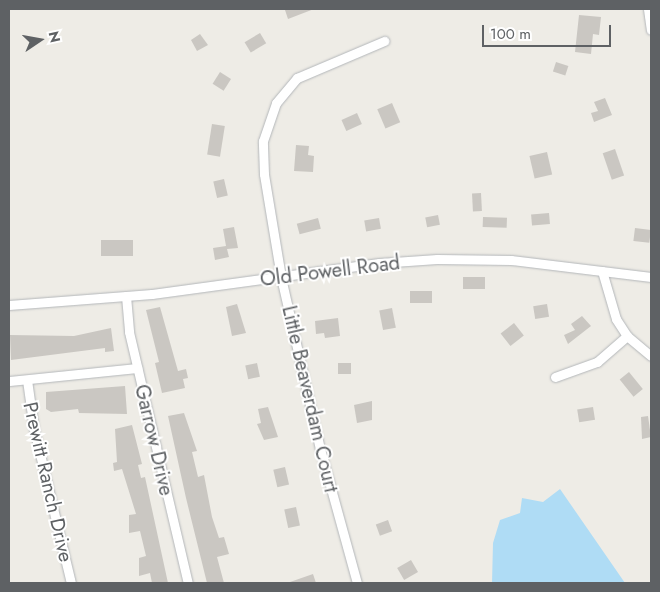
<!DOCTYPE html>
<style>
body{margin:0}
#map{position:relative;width:660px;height:592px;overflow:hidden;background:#eeece6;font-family:Jost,sans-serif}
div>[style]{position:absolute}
.water>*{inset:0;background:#afdcf5}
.building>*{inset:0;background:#cac7c2;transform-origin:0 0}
.roads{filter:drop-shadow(0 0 1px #b3b6b9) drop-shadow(0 0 1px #b3b6b9)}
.street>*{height:9px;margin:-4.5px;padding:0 4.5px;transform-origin:4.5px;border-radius:4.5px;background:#fff}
span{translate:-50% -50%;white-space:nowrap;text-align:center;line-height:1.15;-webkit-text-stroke:4px #fff;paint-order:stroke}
.street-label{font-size:20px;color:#5e6164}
.frame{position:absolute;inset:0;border:10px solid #5e6164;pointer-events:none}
.north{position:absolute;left:15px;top:15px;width:50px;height:50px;-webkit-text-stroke:4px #fff;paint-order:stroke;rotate:78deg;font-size:14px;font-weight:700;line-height:20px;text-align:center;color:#5e6164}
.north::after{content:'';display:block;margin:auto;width:18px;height:22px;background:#5e6164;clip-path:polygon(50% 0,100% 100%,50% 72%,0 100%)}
.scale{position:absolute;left:482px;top:25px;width:129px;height:22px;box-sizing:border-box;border:2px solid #5e6164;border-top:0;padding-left:6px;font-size:15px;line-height:18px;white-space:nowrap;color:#5e6164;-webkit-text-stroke:4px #fff;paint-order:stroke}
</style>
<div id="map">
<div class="water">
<i style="clip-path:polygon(560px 489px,625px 583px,492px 583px,493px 543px,500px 520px,520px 513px,522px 498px,543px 502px)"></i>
</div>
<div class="building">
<i style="clip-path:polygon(289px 9px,314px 9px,288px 19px,285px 10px)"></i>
<i style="clip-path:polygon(579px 15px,601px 17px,599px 35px,593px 34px,591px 54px,575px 52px)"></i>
<i style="left:260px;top:33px;width:12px;height:18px;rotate:59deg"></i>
<i style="clip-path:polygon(200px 34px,208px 45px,197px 51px,191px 40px)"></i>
<i style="left:556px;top:62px;width:13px;height:10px;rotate:18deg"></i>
<i style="left:220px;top:72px;width:13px;height:14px;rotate:32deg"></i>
<i style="clip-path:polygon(605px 98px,612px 115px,594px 122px,591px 113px,598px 111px,594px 102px)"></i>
<i style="left:392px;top:103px;width:21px;height:16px;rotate:67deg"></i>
<i style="left:357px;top:113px;width:12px;height:17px;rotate:66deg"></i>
<i style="left:212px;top:124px;width:13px;height:31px;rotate:9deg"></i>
<i style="clip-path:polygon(296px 145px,309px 146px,308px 155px,314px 156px,313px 172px,294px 171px)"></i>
<i style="left:615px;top:149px;width:28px;height:13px;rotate:71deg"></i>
<i style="left:547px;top:152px;width:23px;height:18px;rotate:77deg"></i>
<i style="left:224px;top:179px;width:17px;height:11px;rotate:77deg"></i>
<i style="left:481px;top:193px;width:18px;height:9px;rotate:87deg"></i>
<i style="left:549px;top:213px;width:11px;height:18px;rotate:85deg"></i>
<i style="left:438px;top:215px;width:10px;height:13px;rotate:79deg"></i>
<i style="left:483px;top:217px;width:24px;height:10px;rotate:2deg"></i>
<i style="left:318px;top:218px;width:11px;height:22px;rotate:75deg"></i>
<i style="left:379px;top:218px;width:11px;height:15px;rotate:80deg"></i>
<i style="clip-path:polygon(234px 227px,238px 248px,227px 249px,229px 257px,215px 260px,213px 248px,226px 246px,223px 229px)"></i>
<i style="left:635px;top:228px;width:16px;height:13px;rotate:7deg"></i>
<i style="left:133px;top:240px;width:16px;height:32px;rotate:90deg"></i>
<i style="left:485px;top:277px;width:12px;height:22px;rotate:90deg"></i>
<i style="left:432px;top:291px;width:12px;height:22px;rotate:90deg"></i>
<i style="clip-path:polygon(237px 304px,246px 333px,232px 336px,226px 307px)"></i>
<i style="left:547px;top:304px;width:13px;height:14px;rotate:81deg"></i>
<i style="clip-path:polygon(160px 307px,178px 371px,186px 369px,188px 378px,183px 379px,185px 388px,162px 393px,155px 363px,159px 362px,146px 310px)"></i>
<i style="left:392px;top:308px;width:20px;height:13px;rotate:79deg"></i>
<i style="clip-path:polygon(582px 316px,591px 326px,568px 344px,564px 335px,575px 330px,571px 324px)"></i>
<i style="clip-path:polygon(338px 318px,340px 336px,325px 338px,324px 333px,316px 334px,315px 321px)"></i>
<i style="left:514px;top:323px;width:16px;height:17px;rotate:52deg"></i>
<i style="clip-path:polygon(111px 328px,114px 351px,105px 352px,105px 348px,11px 360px,10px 335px,74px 336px)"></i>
<i style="left:257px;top:363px;width:14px;height:12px;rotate:78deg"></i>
<i style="left:351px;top:363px;width:11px;height:13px;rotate:90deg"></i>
<i style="left:629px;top:372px;width:22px;height:12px;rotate:51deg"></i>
<i style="clip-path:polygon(125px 386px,127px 414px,79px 413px,78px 409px,51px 412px,46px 409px,46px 392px)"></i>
<i style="clip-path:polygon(372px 401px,372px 420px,357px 423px,354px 405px)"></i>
<i style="clip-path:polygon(268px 407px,278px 437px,264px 440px,257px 424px,261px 423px,258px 409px)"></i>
<i style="left:593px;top:407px;width:13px;height:16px;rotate:81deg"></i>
<i style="clip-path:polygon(184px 413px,197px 451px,192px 452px,198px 477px,204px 475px,212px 517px,219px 538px,224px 537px,229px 554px,217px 557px,224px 583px,207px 583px,186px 498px,168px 416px)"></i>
<i style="clip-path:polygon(648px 416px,651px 437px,642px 439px,641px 417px)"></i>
<i style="clip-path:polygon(132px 425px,142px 464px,138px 465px,141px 478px,145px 477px,168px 583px,152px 583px,150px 573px,139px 576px,139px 558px,146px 556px,140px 531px,129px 533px,129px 515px,136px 514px,122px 469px,114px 471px,113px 463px,117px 462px,115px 429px)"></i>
<i style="left:285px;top:467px;width:18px;height:12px;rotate:77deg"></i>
<i style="left:296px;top:507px;width:19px;height:12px;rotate:78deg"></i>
<i style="left:388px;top:520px;width:12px;height:13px;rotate:70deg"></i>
<i style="left:411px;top:560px;width:14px;height:16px;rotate:60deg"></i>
<i style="clip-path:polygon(313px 574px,316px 583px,290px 583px,290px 582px)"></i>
</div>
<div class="roads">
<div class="street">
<i style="left:648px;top:9px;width:21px;rotate:82deg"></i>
<i style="left:602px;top:271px;width:50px;rotate:73.7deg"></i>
<i style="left:616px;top:319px;width:20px;rotate:57deg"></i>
<i style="left:627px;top:336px;width:31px;rotate:40deg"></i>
<i style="left:126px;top:296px;width:36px;rotate:85deg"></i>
<i style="left:129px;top:332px;width:258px;rotate:76.8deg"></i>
<i style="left:9px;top:305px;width:143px;rotate:-4.4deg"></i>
<i style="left:152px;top:294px;width:229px;rotate:-7.8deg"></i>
<i style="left:379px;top:263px;width:58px;rotate:-3.9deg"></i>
<i style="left:437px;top:259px;width:74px;rotate:0.8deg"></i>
<i style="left:511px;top:260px;width:141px;rotate:6.9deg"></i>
<i style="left:555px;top:377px;width:45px;rotate:-19.7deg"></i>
<i style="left:597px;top:362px;width:40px;rotate:-41deg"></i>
<i style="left:27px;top:380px;width:49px;rotate:81.9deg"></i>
<i style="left:34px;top:429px;width:158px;rotate:76.5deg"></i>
<i style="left:9px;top:381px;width:129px;rotate:-5.8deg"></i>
<i style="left:357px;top:583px;width:139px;rotate:-105.4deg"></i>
<i style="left:320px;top:449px;width:176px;rotate:-102.8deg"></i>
<i style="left:281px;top:277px;width:104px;rotate:-99.4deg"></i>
<i style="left:264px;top:174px;width:33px;rotate:-92deg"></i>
<i style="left:263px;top:141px;width:40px;rotate:-71.1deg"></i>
<i style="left:276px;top:103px;width:33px;rotate:-50deg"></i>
<i style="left:297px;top:78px;width:95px;rotate:-23deg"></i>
</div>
</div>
<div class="street-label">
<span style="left:330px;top:271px;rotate:-7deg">Old Powell Road</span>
<span style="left:310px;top:399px;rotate:77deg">Little Beaverdam Court</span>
<span style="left:154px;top:440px;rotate:77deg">Garrow Drive</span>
<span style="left:48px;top:482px;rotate:77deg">Prewitt Ranch Drive</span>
</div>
<div class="frame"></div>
<div class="north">N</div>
<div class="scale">100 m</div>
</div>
